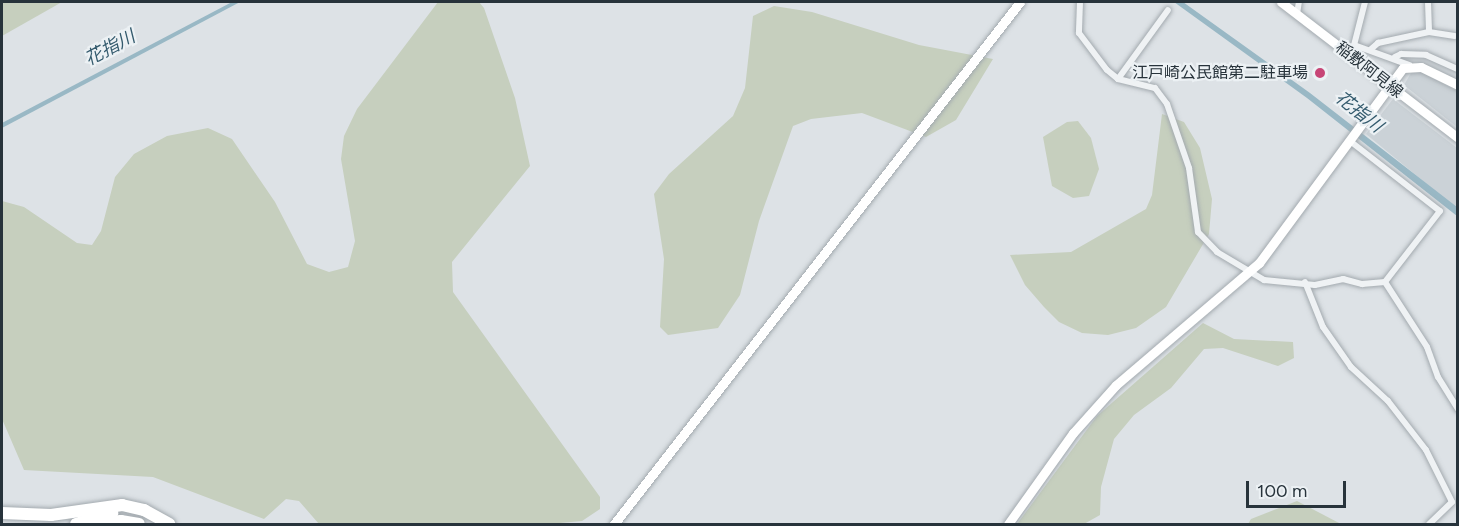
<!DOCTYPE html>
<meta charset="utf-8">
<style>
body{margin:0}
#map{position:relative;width:1459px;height:526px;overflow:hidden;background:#dde2e6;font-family:Figtree,"Noto Sans JP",sans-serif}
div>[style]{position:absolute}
.built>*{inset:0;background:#cbd2d7}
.green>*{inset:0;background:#c6cfbe}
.water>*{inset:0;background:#99b8c5}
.roads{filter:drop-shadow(0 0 2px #a3aaaf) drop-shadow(0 0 2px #a3aaaf)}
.street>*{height:6px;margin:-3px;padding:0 3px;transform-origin:3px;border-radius:3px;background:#eff2f4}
.secondary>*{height:9px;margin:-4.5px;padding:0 4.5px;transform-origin:4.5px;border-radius:4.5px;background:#fff}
.highway>*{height:12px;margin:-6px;padding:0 6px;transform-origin:6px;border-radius:6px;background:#fff}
.dots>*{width:16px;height:16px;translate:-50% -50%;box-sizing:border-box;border:3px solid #ecf1f4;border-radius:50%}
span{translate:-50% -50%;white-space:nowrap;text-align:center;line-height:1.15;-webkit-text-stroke:4.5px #ecf1f4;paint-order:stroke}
.street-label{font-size:16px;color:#27333b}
.poi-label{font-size:16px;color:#27333b}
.right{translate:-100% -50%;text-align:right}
.water-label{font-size:18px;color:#335a6d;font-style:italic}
.frame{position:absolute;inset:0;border:3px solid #27333b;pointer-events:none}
.scale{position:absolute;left:1246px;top:481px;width:100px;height:27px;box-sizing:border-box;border:3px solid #27333b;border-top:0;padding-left:8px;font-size:18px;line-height:21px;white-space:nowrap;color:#27333b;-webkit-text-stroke:4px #ecf1f4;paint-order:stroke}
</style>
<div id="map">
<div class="built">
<i style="clip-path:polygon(1419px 71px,1457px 91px,1457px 127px,1404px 85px,1411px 73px)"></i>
<i style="clip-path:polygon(1393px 99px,1457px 148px,1457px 209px,1366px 134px)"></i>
</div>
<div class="green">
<i style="clip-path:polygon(2px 2px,62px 2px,2px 36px)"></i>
<i style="clip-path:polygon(438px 2px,479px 2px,484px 8px,515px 98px,530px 166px,452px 262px,453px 292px,600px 497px,600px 509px,582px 521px,549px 524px,319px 524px,299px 501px,286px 499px,264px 519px,153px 477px,24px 470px,2px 419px,2px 201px,24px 207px,77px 243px,92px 245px,101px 231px,115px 177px,134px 154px,167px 136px,208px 128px,232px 139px,275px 202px,307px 264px,329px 272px,348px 267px,355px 241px,341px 159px,344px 136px,357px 109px)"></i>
<i style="clip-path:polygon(774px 6px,812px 12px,919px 45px,993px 59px,956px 120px,926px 137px,862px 113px,811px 119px,793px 126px,759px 221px,740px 295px,718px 328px,668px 335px,660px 327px,664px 259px,654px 194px,669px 174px,733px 116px,745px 88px,753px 16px)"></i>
<i style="clip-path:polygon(1162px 114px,1184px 122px,1200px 148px,1212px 199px,1209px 234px,1166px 307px,1136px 328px,1108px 335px,1082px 333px,1059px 322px,1044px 307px,1025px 285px,1010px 255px,1071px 252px,1146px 209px,1152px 195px)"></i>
<i style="clip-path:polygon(1078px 121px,1091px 138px,1099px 169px,1089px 196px,1073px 198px,1052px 186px,1043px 137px,1067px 122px)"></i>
<i style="clip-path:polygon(1203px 323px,1234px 339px,1293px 342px,1294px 358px,1278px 366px,1223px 348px,1204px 349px,1171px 388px,1134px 415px,1114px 439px,1101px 487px,1100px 515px,1084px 524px,1017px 524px,1097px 416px)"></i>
<i style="clip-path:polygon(1297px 501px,1341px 524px,1248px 524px,1251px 519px)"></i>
</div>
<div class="water">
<i style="clip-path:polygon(232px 2px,240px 2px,2px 128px,2px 123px)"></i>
<i style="clip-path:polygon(1174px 2px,1183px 2px,1310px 93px,1457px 207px,1457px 216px,1307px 98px)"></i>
</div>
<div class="roads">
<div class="street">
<i style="left:1080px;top:2px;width:31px;rotate:92deg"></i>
<i style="left:1079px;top:33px;width:46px;rotate:52.9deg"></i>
<i style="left:1107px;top:70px;width:14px;rotate:39deg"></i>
<i style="left:1118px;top:79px;width:38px;rotate:14deg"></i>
<i style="left:1155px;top:88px;width:20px;rotate:53deg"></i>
<i style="left:1167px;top:104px;width:68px;rotate:71deg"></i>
<i style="left:1189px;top:168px;width:65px;rotate:82deg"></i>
<i style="left:1198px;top:232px;width:28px;rotate:46deg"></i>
<i style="left:1217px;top:252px;width:55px;rotate:30.8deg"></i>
<i style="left:1264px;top:280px;width:51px;rotate:5.6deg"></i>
<i style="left:1315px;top:285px;width:29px;rotate:-12deg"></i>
<i style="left:1343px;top:279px;width:20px;rotate:15deg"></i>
<i style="left:1362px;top:284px;width:23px;rotate:-5deg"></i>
<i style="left:1385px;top:282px;width:77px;rotate:57.1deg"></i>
<i style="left:1427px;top:347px;width:32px;rotate:70deg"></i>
<i style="left:1438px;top:377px;width:38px;rotate:58deg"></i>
<i style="left:1365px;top:2px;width:44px;rotate:104.3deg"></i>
<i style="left:1354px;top:45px;width:59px;rotate:20deg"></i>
<i style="left:1428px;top:2px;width:30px;rotate:88deg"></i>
<i style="left:1297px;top:14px;width:12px;rotate:-81deg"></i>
<i style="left:1370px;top:50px;width:11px;rotate:-41deg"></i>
<i style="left:1378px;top:43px;width:52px;rotate:-12.2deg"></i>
<i style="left:1429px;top:32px;width:26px;rotate:9deg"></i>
<i style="left:1395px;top:57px;width:7px;rotate:-27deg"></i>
<i style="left:1401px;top:54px;width:25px;rotate:2deg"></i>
<i style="left:1426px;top:55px;width:35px;rotate:24deg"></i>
<i style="left:1118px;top:79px;width:85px;rotate:-54.1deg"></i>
<i style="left:1350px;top:141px;width:114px;rotate:37.9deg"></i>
<i style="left:1440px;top:211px;width:90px;rotate:127.8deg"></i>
<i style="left:1305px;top:282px;width:48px;rotate:68.2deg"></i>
<i style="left:1323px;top:327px;width:49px;rotate:55deg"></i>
<i style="left:1351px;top:367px;width:50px;rotate:42.6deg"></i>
<i style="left:1388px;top:401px;width:62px;rotate:52.2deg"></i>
<i style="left:1426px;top:450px;width:58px;rotate:63.4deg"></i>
<i style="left:1452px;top:502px;width:32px;rotate:136deg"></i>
</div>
<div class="secondary">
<i style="left:1281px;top:2px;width:223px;rotate:37.5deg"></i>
<i style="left:614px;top:524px;width:661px;rotate:-52.13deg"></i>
<i style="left:1008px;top:524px;width:112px;rotate:-54.5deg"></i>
<i style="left:1073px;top:433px;width:64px;rotate:-48.1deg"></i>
<i style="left:1116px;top:385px;width:188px;rotate:-40.5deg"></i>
<i style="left:1259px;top:263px;width:242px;rotate:-53.6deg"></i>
<i style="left:1403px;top:68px;width:18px;rotate:-3deg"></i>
<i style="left:1421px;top:67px;width:41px;rotate:25.9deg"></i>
</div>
<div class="highway">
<i style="left:2px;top:513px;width:49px;rotate:2.3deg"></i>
<i style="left:51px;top:515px;width:72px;rotate:-8deg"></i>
<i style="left:122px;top:505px;width:23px;rotate:13deg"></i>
<i style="left:144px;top:510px;width:29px;rotate:29deg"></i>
<i style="left:76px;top:524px;width:38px;rotate:-17deg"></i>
<i style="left:96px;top:524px;width:25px;rotate:-7deg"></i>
<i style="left:121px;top:521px;width:18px;rotate:9deg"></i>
</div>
</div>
<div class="dots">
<i style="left:1320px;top:73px;background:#c74576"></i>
</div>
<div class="street-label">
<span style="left:1369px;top:70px;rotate:38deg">稲敷阿見線</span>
</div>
<div class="poi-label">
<span class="right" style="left:1308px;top:73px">江戸崎公民館第二駐車場</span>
</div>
<div class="water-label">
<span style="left:110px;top:48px;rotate:-28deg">花指川</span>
<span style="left:1359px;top:112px;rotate:38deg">花指川</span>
</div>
<div class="frame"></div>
<div class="scale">100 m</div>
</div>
